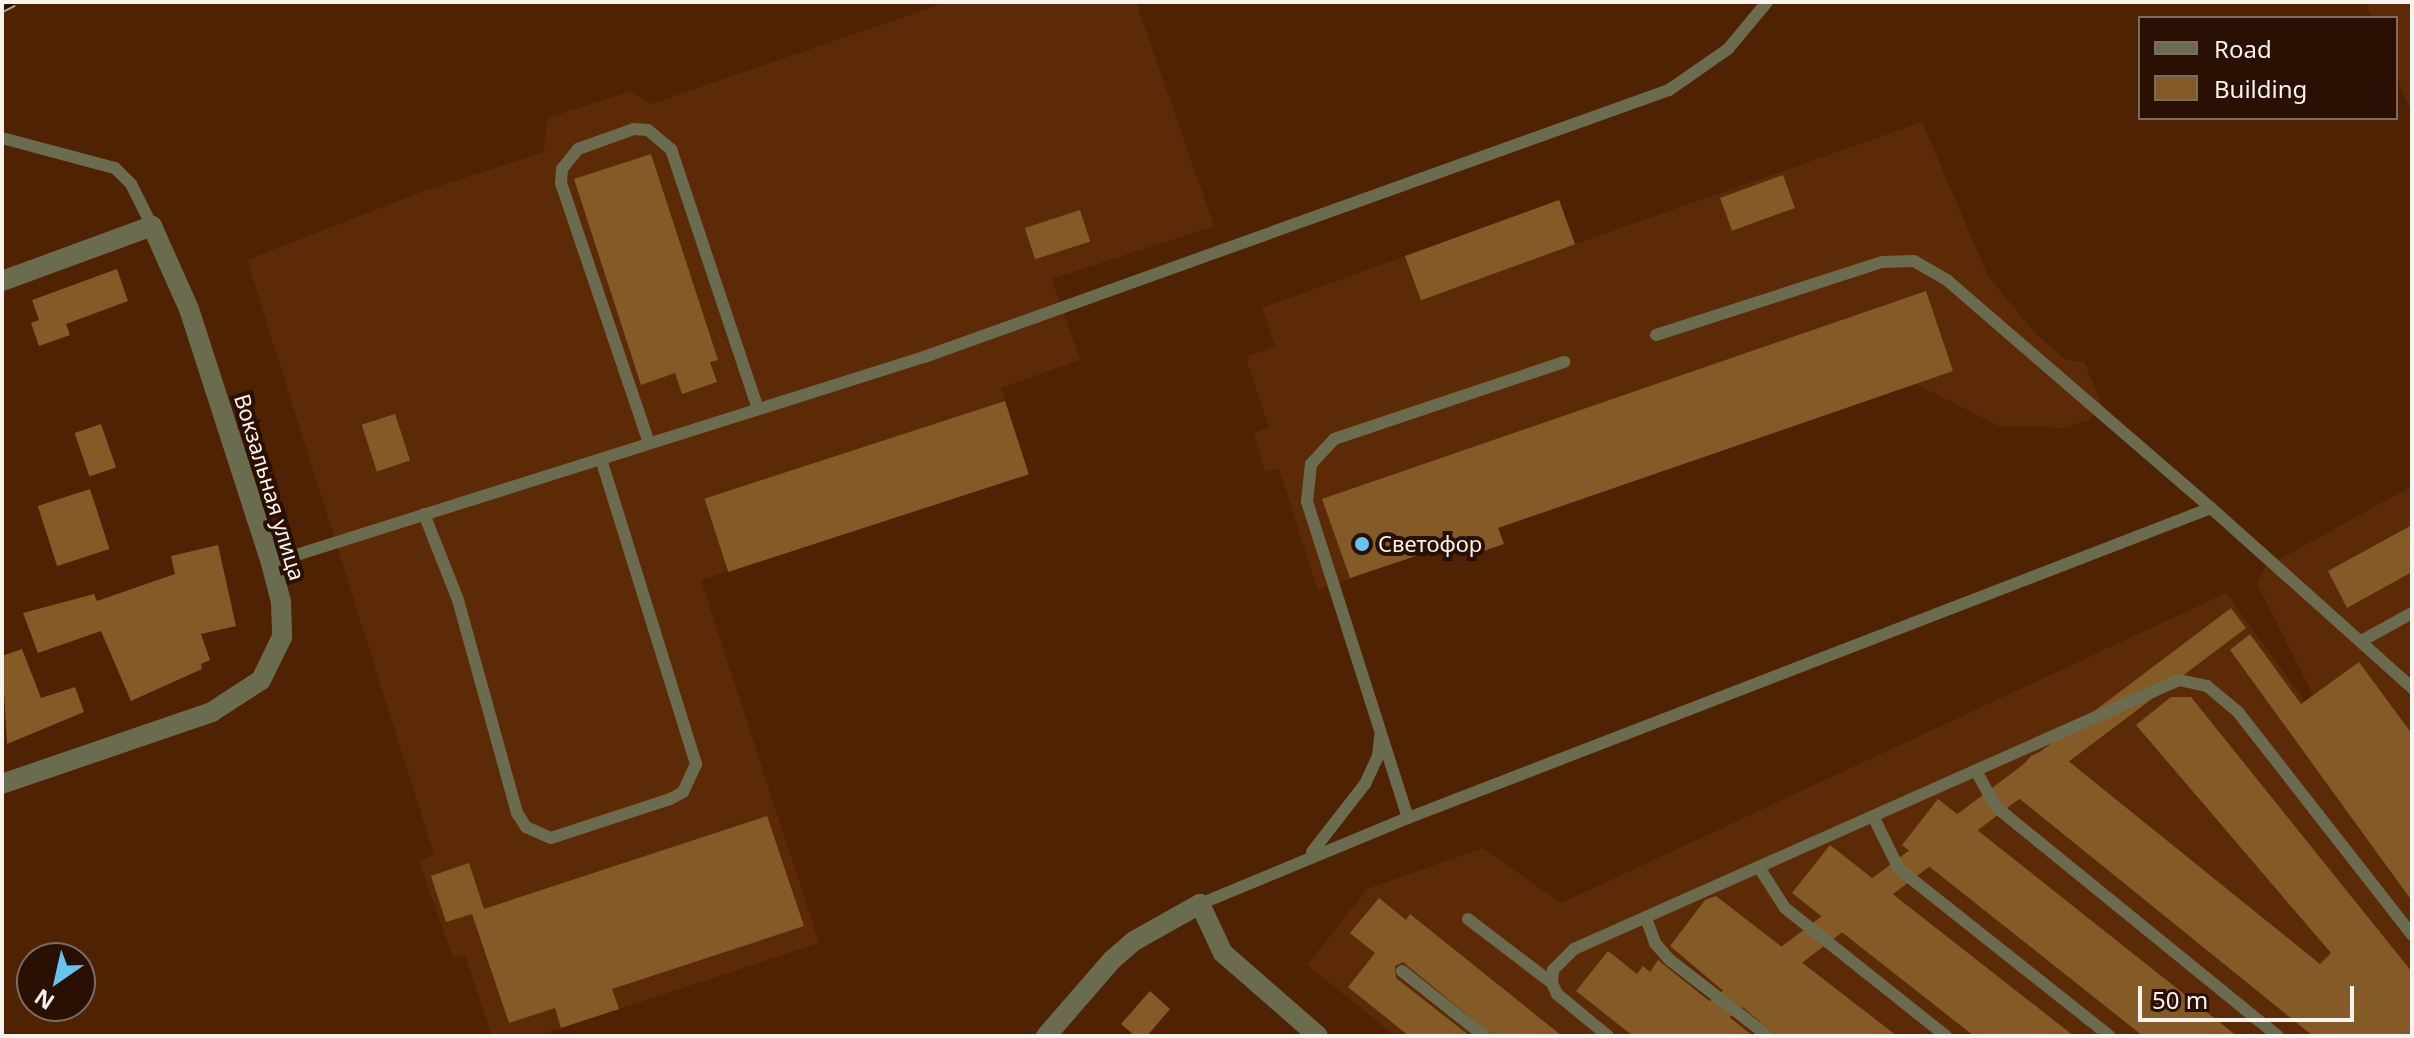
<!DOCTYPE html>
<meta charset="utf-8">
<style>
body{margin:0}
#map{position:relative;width:2414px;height:1038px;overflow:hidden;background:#4e2203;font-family:"Noto Sans",sans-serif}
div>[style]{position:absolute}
.built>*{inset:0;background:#5c2a07}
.building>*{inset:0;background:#845b27;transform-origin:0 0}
.service>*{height:12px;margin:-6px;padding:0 6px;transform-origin:6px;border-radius:6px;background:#6b6c4f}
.minor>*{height:20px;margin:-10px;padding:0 10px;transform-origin:10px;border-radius:10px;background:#6b6c4f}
.rail>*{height:9px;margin-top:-4.5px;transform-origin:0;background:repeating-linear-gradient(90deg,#291003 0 18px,#b8a293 0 36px);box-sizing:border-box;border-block:2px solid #b8a293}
.dots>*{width:22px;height:22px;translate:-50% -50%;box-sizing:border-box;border:4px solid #291003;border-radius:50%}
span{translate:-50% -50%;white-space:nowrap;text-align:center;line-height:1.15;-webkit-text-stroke:8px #291003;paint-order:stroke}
.street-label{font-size:22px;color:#faf2ee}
.poi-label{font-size:22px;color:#faf2ee}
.left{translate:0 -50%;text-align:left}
.frame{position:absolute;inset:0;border:4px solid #faf2ee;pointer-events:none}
.legend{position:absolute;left:2138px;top:16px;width:260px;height:104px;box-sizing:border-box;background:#291003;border:2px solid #7d6a61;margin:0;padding:10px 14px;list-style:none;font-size:24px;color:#faf2ee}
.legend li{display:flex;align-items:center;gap:16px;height:40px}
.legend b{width:40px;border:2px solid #7d6a61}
.north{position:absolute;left:16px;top:942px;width:80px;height:80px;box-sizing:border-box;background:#291003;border:2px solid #7d6a61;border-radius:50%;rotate:214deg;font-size:22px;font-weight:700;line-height:32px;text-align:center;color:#faf2ee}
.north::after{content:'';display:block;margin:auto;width:28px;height:36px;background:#67c4f0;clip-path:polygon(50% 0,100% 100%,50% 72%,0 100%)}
.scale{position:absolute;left:2138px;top:986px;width:216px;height:36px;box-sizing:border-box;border:4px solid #faf2ee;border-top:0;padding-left:10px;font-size:24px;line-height:28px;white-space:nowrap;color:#faf2ee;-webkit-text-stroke:6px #291003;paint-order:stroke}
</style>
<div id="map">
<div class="built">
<i style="clip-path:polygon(947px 2px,1136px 2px,1214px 226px,1052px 279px,1080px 360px,1001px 388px,1029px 474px,701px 580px,819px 943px,537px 1036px,492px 1036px,465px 955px,453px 958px,419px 861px,434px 855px,247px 260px,421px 192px,544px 152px,547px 118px,631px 91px,651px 104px)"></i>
<i style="clip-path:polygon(2365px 2px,2412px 2px,2412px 114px,2396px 75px,2396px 18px,2372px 18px)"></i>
<i style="clip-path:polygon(1922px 122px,1988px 276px,2035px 333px,2066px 360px,2084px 362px,2102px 405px,2089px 420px,2066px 428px,1999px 426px,1916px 384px,1318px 590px,1279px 469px,1265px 472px,1254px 433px,1269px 427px,1246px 357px,1275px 346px,1262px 308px,1559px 200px,1575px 244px)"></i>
<i style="clip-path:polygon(2412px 486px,2412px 830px,2313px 695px,2257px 584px,2265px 567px)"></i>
<i style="clip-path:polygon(2226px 593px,2412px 848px,2412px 1036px,1395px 1036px,1307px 965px,1367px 889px,1483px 848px,1561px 903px)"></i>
</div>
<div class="building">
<i style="clip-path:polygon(651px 154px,718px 360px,710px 362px,717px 382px,682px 394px,675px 373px,641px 385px,574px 179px)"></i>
<i style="left:1783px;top:175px;width:35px;height:67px;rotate:70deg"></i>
<i style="left:1559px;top:200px;width:47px;height:164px;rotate:70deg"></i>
<i style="left:1080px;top:210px;width:33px;height:58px;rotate:72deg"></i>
<i style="clip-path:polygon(117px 269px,128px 301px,66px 324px,70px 335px,39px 346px,31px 323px,39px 320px,32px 300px)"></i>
<i style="clip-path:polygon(1926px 291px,1953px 371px,1498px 528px,1504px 544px,1478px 553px,1472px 537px,1350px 578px,1322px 499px)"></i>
<i style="left:1005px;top:401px;width:77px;height:316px;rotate:72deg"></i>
<i style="left:395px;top:414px;width:49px;height:35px;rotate:72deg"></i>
<i style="left:101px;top:424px;width:46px;height:28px;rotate:71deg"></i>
<i style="left:90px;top:489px;width:63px;height:55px;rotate:72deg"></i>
<i style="clip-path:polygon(2412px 525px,2412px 572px,2347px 608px,2328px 571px)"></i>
<i style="clip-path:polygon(218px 545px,236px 626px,201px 634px,210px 660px,201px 664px,202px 669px,131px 701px,101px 631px,38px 653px,23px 613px,94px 594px,97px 601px,175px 574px,171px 556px)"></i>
<i style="left:2231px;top:608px;width:25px;height:773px;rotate:53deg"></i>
<i style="clip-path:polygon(2250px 634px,2301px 704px,2359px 662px,2412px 734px,2412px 901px,2230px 650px)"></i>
<i style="clip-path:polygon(22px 649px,41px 698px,75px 687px,84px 712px,7px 744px,2px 656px)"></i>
<i style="clip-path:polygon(2171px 697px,2191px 697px,2412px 972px,2412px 1036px,2313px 1036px,2005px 787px,2031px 756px,2051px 747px,2320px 964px,2331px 953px,2136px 725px)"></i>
<i style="clip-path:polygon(1938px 799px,2237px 1036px,2143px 1036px,1902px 845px)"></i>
<i style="clip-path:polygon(767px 816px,804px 926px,612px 989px,619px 1009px,561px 1028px,555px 1008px,509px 1023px,472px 914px,446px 922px,431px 876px,469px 863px,484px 909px)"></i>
<i style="clip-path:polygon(1830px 845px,2074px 1036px,1974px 1036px,1792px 893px)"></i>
<i style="clip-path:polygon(1716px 896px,1897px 1036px,1777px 1036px,1670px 946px,1705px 900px)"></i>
<i style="clip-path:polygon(1379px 898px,1406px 920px,1410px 914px,1562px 1036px,1493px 1036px,1403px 962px,1395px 966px,1396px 978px,1470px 1036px,1409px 1036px,1348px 987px,1375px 953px,1350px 933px)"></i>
<i style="clip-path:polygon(1608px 951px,1637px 974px,1643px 966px,1650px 972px,1658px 960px,1753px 1036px,1633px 1036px,1576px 991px)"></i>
<i style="clip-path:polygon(1150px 991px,1170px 1009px,1147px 1036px,1135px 1036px,1121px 1024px)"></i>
</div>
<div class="service">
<i style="left:2px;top:138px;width:117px;rotate:14.9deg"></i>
<i style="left:115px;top:168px;width:23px;rotate:45deg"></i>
<i style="left:131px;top:184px;width:47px;rotate:63.4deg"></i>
<i style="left:1656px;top:335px;width:237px;rotate:-17.9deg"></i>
<i style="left:1882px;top:262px;width:32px;rotate:-2deg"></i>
<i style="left:1914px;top:261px;width:39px;rotate:30deg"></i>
<i style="left:1948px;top:281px;width:347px;rotate:40.8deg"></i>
<i style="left:649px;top:443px;width:274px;rotate:-108.7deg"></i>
<i style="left:561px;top:183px;width:14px;rotate:-86deg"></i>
<i style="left:562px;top:169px;width:26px;rotate:-51deg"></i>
<i style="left:578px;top:149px;width:59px;rotate:-19.7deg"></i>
<i style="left:634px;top:129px;width:14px;rotate:4deg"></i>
<i style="left:648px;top:130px;width:30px;rotate:40deg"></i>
<i style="left:671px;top:149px;width:274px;rotate:71.5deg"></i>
<i style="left:424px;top:514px;width:92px;rotate:68.4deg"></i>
<i style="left:458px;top:600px;width:221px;rotate:74.5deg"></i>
<i style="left:517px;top:813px;width:17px;rotate:57deg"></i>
<i style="left:526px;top:827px;width:27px;rotate:24deg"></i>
<i style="left:551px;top:838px;width:125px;rotate:-18.1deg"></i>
<i style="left:670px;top:799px;width:15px;rotate:-28deg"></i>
<i style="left:683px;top:792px;width:31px;rotate:-65deg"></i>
<i style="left:696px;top:764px;width:319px;rotate:-107.3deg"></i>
<i style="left:271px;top:563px;width:685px;rotate:-17.51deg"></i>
<i style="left:924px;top:357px;width:791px;rotate:-19.72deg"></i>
<i style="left:1669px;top:90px;width:72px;rotate:-34.8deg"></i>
<i style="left:1728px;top:49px;width:61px;rotate:-50.3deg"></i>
<i style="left:2363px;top:640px;width:56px;rotate:-28.9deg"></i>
<i style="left:1976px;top:771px;width:41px;rotate:60.9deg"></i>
<i style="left:1996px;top:807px;width:363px;rotate:39.1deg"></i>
<i style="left:1408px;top:818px;width:332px;rotate:-107.7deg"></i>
<i style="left:1307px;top:502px;width:38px;rotate:-84deg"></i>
<i style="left:1311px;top:464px;width:34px;rotate:-47deg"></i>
<i style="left:1334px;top:439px;width:243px;rotate:-18.5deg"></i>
<i style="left:1874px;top:818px;width:57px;rotate:63.9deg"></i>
<i style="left:1899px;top:869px;width:269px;rotate:38.4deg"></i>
<i style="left:1312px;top:852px;width:86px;rotate:-52.1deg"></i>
<i style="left:1365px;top:784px;width:31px;rotate:-65deg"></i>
<i style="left:1378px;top:756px;width:20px;rotate:-84deg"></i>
<i style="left:1760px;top:869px;width:46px;rotate:57.3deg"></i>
<i style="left:1785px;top:908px;width:206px;rotate:38.5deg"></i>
<i style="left:1200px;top:904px;width:225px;rotate:-22.5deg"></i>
<i style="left:1408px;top:818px;width:861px;rotate:-21.11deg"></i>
<i style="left:2211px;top:508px;width:270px;rotate:41.8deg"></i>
<i style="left:1646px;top:918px;width:27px;rotate:70deg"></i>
<i style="left:1655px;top:943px;width:23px;rotate:49deg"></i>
<i style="left:1670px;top:960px;width:124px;rotate:37.8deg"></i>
<i style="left:1468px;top:919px;width:106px;rotate:37.3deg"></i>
<i style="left:1552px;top:983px;width:12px;rotate:66deg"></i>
<i style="left:1557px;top:994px;width:66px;rotate:39.5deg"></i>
<i style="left:1402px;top:971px;width:105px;rotate:38.4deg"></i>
<i style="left:1552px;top:983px;width:13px;rotate:-86deg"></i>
<i style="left:1553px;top:970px;width:30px;rotate:-45deg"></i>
<i style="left:1574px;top:949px;width:662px;rotate:-23.97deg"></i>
<i style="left:2179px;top:680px;width:29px;rotate:12deg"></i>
<i style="left:2207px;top:686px;width:40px;rotate:40deg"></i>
<i style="left:2238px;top:712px;width:283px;rotate:52deg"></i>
</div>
<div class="minor">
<i style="left:2px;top:281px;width:160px;rotate:-20.1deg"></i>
<i style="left:152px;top:226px;width:91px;rotate:66deg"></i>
<i style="left:189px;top:309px;width:267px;rotate:72.1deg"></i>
<i style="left:271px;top:563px;width:40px;rotate:75.6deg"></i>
<i style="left:281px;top:602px;width:35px;rotate:88deg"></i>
<i style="left:282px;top:637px;width:48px;rotate:116deg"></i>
<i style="left:261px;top:680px;width:59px;rotate:146.9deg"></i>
<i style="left:212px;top:712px;width:222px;rotate:161.1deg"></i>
<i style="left:1046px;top:1036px;width:101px;rotate:-49deg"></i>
<i style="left:1112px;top:960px;width:29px;rotate:-41deg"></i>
<i style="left:1134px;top:941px;width:76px;rotate:-29.3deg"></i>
<i style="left:1200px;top:904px;width:54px;rotate:64.9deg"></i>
<i style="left:1223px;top:953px;width:126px;rotate:41.1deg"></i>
</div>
<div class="rail">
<i style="left:2px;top:8px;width:13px;rotate:-27deg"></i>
</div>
<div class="dots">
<i style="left:1362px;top:544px;background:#67c4f0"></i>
</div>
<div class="street-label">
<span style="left:270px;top:487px;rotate:73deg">Вокзальная улица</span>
</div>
<div class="poi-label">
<span class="left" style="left:1378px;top:544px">Светофор</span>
</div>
<div class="frame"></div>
<ul class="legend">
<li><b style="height:10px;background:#6b6c4f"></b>Road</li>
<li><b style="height:22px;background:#845b27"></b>Building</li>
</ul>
<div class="north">N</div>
<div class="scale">50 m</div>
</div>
